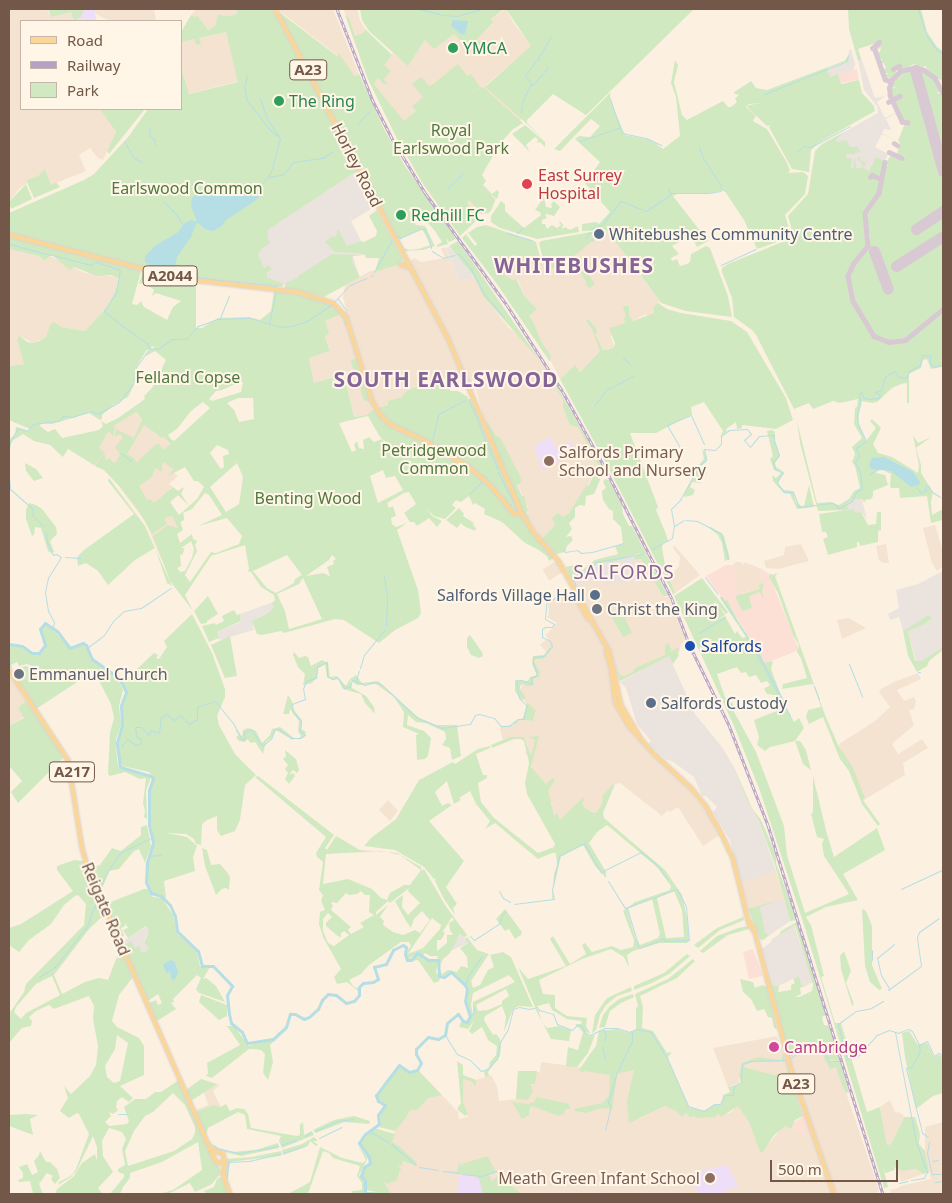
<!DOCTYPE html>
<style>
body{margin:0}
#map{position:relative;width:952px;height:1203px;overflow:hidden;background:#fcf1e1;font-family:"Noto Sans",sans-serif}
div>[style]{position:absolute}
.residential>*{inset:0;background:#f4e3d0;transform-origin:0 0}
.commercial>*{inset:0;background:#fce0d5;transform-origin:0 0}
.industrial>*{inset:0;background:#ebe3dd}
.education>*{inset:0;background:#eedef8}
.green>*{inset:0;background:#d1e9c0}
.water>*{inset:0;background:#b6dee5}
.stream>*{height:1px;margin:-0.5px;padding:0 0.5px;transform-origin:0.5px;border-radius:0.5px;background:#b6dee5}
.river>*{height:3px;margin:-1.5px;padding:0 1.5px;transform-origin:1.5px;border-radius:1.5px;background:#b6dee5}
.taxiway>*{height:4.5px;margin:-2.25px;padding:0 2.25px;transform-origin:2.25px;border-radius:2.25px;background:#d8c9d3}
.runway>*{height:11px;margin:-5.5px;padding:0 5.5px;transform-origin:5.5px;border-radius:5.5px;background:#d8c9d3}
.roads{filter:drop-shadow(0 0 1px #dbd3cf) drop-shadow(0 0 1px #dbd3cf)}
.major>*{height:4px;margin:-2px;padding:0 2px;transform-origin:2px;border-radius:2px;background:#fbd699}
.rail>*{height:3px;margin-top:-1.5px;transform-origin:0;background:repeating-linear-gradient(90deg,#fff6e7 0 4px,#b4a1c5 0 8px);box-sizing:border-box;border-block:1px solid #b4a1c5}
.dots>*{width:14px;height:14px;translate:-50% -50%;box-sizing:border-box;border:2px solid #fff6e7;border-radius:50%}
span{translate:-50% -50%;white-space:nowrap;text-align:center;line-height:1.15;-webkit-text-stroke:4px #fff6e7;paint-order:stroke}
.shield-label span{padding:1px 4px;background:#fff6e7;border:1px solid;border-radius:4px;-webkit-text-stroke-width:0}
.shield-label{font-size:15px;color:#735748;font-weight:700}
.leisure-label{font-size:16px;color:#27864d}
.left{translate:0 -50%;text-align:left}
.park-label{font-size:16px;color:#517941}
.street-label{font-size:16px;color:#735748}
.health-label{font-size:16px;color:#be3a42}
.service-label{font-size:16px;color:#4e5e75}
.right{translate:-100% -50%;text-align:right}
.education-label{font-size:16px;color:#785e54}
.worship-label{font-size:16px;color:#5b616d}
.transit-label{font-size:16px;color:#164399}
.hotel-label{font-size:16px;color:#b23c85}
.quarter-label{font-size:19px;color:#856497;letter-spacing:1px}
.district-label{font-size:21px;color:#856497;font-weight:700;letter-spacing:1px}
.frame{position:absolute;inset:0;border:10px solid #735748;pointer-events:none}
.legend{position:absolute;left:20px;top:20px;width:162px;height:90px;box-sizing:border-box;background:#fff6e7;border:1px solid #c7b6a7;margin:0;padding:6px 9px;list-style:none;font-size:15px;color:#735748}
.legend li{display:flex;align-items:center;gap:10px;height:25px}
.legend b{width:25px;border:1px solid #c7b6a7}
.scale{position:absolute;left:770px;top:1160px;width:128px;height:22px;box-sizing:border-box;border:2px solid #735748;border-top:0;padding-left:6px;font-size:15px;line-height:18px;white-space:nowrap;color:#735748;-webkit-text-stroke:4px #fff6e7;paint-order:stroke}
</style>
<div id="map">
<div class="residential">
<i style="clip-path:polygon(9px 9px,47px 9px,51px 17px,71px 12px,74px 21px,21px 21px,21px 109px,101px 109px,116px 132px,103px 160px,98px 158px,90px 148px,79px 155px,86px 171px,51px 185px,45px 170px,38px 176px,26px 180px,27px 183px,19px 189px,9px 202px)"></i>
<i style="clip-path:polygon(95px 9px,154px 9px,156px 21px,110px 21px,96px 14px)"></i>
<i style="clip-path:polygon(196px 9px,236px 9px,237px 14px,227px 16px,218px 14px,215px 26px,208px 30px,198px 16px,194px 18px,191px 15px)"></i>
<i style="clip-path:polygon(277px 9px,333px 9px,359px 74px,355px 76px,339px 55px,338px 56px)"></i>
<i style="clip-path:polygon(343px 9px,357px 9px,360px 20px,365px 29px,363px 33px,355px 36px)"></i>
<i style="clip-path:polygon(506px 9px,514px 24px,532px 46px,486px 85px,522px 119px,511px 125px,479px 172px,483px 185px,496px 199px,489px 212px,477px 215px,431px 164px,374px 84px,378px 78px,384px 79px,383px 65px,393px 53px,408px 65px,425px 40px,454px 34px,464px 45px,471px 40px,475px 40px,493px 24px,491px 19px)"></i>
<i style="clip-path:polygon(226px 32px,239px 81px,188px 94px,181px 68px,181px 42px)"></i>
<i style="clip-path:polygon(602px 229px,609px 233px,660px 302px,653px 307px,654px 313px,647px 316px,646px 314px,633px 321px,629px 315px,623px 325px,611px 336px,614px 347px,600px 351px,580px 372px,574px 366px,560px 379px,528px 316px,537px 309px,524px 296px,518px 280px,516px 278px,513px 280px,499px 270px,504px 261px,513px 255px,536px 266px,544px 263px,551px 270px,595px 239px,599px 232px,602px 232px)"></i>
<i style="clip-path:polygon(445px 247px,458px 279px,475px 279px,490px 304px,508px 327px,519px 335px,541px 362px,563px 400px,563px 408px,570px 425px,578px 427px,600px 469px,595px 471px,588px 485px,569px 513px,564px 517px,553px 519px,555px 525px,542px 539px,528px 520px,530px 518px,526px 511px,528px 507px,517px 484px,522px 482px,500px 437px,496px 436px,488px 422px,485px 422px,476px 389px,468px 392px,461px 377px,431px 380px,404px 393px,402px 397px,388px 401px,388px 405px,367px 415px,354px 417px,345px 378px,339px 375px,314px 383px,309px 358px,330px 351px,325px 337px,325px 321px,347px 311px,343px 298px,345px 285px,370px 271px,386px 269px,407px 257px,410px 261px,414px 258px,422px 262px,445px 258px,441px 249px)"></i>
<i style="clip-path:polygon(9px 249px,39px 256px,46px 261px,50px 256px,85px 273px,119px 277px,115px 292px,107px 307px,85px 331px,61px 327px,49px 329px,46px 337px,33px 343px,20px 336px,24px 364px,9px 366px)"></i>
<i style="clip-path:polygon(135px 412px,142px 420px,142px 423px,156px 434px,164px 437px,170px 445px,167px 447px,174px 468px,173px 472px,178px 476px,169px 484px,173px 487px,170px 489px,178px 495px,170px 502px,178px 515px,184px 514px,184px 520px,180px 522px,183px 530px,177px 534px,180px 543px,191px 541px,181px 548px,184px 548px,183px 554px,180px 555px,181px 566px,177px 568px,180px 573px,161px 559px,145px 521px,118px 485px,104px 470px,91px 464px,107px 432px,120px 420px)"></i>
<i style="clip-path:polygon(935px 525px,943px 551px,943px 567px,937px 571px,932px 563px,923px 528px)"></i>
<i style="clip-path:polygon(801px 544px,809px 561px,778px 569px,766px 568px,764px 561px,784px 555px,785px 547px)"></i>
<i style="clip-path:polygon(886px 544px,889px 563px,883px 563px,879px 560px,876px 546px)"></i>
<i style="clip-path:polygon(674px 545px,700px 575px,675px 593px,667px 568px,673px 573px,679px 566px,680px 557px,673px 548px)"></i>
<i style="clip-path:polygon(641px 559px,665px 597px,668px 596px,686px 639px,681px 644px,679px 653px,673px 664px,669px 657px,622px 680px,610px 683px,615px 702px,629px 726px,681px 779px,712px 820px,720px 835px,703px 846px,678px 807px,670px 812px,668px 810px,662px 816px,620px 783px,612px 785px,604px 794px,602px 804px,598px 812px,594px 813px,585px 808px,579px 801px,560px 820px,555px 815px,551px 807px,553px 805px,548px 799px,547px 790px,555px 781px,546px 784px,532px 769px,529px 755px,525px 753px,528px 746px,524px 737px,510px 737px,503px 740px,500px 729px,500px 726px,515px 725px,519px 720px,533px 721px,536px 712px,522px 699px,524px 696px,520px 689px,523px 684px,534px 685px,533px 679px,538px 677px,539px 670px,534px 663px,536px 659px,543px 659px,551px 649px,549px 647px,545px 651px,540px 645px,545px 640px,549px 641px,546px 635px,557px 623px,547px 617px,549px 614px,548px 599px,553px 600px,559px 594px,573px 594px,571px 587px,575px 585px,578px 591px,581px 590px,580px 584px,601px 578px,604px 584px,645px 578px,635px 560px)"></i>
<i style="left:556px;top:561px;width:13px;height:16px;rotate:58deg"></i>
<i style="clip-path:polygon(735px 562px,741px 562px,744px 565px,744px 562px,762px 569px,760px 574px,764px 583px,760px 589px,741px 593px,736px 589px,733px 582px,736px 580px,733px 570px,733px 565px)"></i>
<i style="clip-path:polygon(849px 618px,866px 628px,842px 639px,837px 620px)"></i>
<i style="clip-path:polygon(9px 673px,26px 701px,18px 708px,24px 717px,11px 725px,9px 724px)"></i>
<i style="clip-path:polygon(918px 673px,921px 679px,897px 690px,904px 701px,914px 697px,916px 701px,914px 709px,909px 710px,914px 725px,892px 744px,898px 754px,922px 739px,928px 748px,903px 763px,905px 775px,864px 800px,842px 755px,839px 744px,875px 721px,890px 707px,879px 692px,881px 689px,894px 682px)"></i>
<i style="clip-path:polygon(388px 800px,398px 811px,390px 821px,379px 810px)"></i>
<i style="left:776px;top:871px;width:29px;height:37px;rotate:74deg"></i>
<i style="clip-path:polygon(777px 1036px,786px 1061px,806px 1048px,815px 1048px,821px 1049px,829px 1061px,836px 1063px,879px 1190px,876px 1194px,391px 1194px,385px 1187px,383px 1181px,400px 1174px,398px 1166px,401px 1165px,403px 1161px,414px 1166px,391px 1142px,397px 1126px,406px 1118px,410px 1110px,417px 1110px,429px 1098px,442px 1095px,458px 1112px,459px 1119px,468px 1117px,463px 1102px,463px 1075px,476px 1080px,491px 1075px,497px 1086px,499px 1101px,516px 1099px,518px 1071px,540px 1072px,541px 1062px,617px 1072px,634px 1070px,627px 1100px,638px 1119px,665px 1106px,692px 1116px,708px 1116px,730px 1113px,738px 1105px,752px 1126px,759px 1146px,764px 1149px,781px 1129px,802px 1118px,802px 1112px,789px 1072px,774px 1075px,739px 1075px,739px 1083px,728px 1087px,713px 1048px)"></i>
<i style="clip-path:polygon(217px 1084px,220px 1084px,213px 1091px,221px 1107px,226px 1104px,215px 1124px,204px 1129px,195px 1110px,208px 1105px,204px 1092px)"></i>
<i style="clip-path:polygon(890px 1100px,895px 1112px,901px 1113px,904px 1116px,894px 1138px,891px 1144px,887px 1145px,880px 1107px)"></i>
<i style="clip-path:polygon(943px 1122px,943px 1194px,891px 1194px,890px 1190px,899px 1188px,900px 1186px,931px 1179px,925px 1156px,925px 1127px)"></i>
<i style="clip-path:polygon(896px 1167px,903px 1170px,916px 1169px,923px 1174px,901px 1182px)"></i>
</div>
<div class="commercial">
<i style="left:857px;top:69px;width:11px;height:20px;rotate:80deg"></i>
<i style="clip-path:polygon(726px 565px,733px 565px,736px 581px,733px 582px,742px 593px,760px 589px,759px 585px,764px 583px,760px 574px,762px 569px,769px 574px,799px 650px,764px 664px,760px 653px,732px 611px,706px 576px)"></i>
<i style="clip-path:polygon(753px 949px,763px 976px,749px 979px,743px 952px)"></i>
<i style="clip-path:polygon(804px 1116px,810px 1132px,806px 1131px,800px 1134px,791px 1129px,791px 1125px)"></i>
</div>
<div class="industrial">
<i style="clip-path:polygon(866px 46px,858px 49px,875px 98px,885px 96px,877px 102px,885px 118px,895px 113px,897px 116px,895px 114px,886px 119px,891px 130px,884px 129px,882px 133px,895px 140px,882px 134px,875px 147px,888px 154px,885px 161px,877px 158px,869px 174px,843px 167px,832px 139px,878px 113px,877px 106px,864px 90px,856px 50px)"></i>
<i style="clip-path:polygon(851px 49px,855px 64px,853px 70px,830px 77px,827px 68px,848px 61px,849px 50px)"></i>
<i style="clip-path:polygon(357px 171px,359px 179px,373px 208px,351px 221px,361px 241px,347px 246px,365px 244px,370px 258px,366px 258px,365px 255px,353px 256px,359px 276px,286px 287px,283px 284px,282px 286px,240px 281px,245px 245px)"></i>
<i style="clip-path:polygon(449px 247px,462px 262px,475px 279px,458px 279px,446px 248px)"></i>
<i style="clip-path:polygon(855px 499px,862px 499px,867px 520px,861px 512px,855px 514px,853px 509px,842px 511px,841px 506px)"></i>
<i style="clip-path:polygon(620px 557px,634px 557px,638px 569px,645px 579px,603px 585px,601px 578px,580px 584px,581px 590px,578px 592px,575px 576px,587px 571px,596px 563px)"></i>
<i style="clip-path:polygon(943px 571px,943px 647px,922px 662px,916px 661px,908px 631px,903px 631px,899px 617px,890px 620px,888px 614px,899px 608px,896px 590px,918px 584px)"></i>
<i style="clip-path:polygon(273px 602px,275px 607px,269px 612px,258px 617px,253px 625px,254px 630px,219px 640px,217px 632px,241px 622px,240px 614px)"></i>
<i style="clip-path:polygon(669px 656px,695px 714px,722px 747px,735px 769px,746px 798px,759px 821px,776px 871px,741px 883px,730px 840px,713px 812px,717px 807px,706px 796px,702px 796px,694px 777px,672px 761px,665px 759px,649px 744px,651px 741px,637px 724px,626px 688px,620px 682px)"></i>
<i style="clip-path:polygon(784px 899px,790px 921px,763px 940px,760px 939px,748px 909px)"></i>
<i style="clip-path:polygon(158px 919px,145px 939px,144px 942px,149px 948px,145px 952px,124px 943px,122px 940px,127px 939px)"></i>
<i style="clip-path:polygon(794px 925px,813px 982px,802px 986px,799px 976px,774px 988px,762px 949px,771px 942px,772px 939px)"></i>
<i style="clip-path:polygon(462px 933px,468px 943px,448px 952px,454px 943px)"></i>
</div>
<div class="education">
<i style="clip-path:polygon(48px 9px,95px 9px,96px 21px,73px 21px,71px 12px,51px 17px)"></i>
<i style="clip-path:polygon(550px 437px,556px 448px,570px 441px,575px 452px,543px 471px,534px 447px)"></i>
<i style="clip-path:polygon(727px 1165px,738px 1186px,718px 1194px,700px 1194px,698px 1190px,681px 1181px,695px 1172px)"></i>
<i style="clip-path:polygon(459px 1174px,479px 1178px,483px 1194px,457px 1194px)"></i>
</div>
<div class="green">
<i style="clip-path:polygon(49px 9px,84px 9px,81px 17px,74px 21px,71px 12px,51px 17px)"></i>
<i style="clip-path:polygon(evenodd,236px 9px,272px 9px,275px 14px,279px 12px,337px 56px,339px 54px,355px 76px,359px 74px,384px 129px,405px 166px,456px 239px,449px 242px,446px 238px,448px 244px,437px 247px,437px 245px,442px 242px,435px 231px,417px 210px,414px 211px,410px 207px,409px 210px,416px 225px,425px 226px,435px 246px,423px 250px,405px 251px,360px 170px,358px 171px,360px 176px,357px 171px,268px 230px,268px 239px,270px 243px,261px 249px,258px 255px,264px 268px,268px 265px,272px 269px,267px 272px,267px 277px,283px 284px,282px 287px,189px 278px,123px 266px,141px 271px,132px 304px,137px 305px,141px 301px,144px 307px,167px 320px,173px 307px,181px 301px,156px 293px,152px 296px,154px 290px,145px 283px,139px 284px,143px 271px,196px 282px,196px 328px,202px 328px,218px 318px,249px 317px,260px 320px,271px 311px,274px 290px,325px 300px,341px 311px,347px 325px,345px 326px,341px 314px,325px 321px,329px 333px,325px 337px,330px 351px,309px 358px,314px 383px,344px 374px,354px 417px,367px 415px,373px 410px,388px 405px,388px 401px,402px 397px,404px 393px,413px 388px,442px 378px,442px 386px,449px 385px,450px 391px,458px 391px,468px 397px,467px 399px,471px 399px,482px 424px,488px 422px,496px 436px,500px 437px,519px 474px,522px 482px,517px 485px,522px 496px,524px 496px,528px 510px,526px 512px,530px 518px,525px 523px,554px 558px,549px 561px,547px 556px,537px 549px,525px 543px,502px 522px,484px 514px,485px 509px,475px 503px,473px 505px,469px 496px,461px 502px,456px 500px,452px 505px,456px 508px,445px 519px,434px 516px,427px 509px,432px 516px,442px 521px,437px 527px,429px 518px,417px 526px,414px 522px,410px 522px,404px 513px,416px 504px,409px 492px,404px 493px,387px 503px,389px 508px,393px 506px,396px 516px,391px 518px,392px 524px,396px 527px,407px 523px,397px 530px,418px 590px,421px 613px,418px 618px,395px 630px,379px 643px,344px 620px,335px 619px,284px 633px,281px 631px,262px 635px,257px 634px,252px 621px,269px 612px,274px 607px,272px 602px,275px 601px,274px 595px,261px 587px,251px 572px,247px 571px,249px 569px,245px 545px,211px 556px,185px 595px,193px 611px,170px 581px,153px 536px,168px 525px,178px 528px,172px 516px,164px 518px,167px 524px,152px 534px,140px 513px,120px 487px,104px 470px,95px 466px,104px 452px,106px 461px,109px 458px,114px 463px,117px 461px,120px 454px,115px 447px,123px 438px,120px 434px,115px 437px,116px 429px,134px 438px,142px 420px,136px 412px,115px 425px,113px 437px,110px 432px,107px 433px,99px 448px,104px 452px,94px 465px,68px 449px,63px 457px,50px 445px,34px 441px,23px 434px,12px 441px,9px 452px,9px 440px,15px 434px,16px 427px,29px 431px,30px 429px,9px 420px,9px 366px,24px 364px,17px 339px,20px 336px,27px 342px,33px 343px,39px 341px,46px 337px,50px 325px,54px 322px,61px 327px,85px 331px,107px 307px,115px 292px,119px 278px,111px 275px,97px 276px,74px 267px,70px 270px,53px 256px,50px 256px,45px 261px,39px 256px,9px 249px,9px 213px,84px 180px,94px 174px,129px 136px,148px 109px,181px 109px,181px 68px,189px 94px,238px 82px,226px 32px,199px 38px,201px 44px,196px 45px,195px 39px,181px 42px,181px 32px,191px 15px,194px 17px,198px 16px,208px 30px,215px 26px,218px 14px,227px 16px,237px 14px,236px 9px,422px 229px,431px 245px,418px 249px,409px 250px,404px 248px,399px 239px,422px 229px,236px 9px,153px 346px,155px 349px,150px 349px,144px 357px,155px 351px,166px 360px,152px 388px,144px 396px,145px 399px,118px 418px,106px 424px,101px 421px,103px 426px,99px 430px,62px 438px,55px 429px,48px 432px,40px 426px,41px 423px,52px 424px,89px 413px,100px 420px,102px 419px,102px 415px,113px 405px,128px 397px,133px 387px,136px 367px,146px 351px,153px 346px,236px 9px,240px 382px,243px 382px,241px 392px,212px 401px,209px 399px,216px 391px,222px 390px,240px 382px,236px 9px,238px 398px,253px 398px,254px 419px,239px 422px,234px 410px,227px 403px,238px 398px,236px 9px,203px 402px,210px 408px,174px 441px,171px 439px,168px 435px,177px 429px,191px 411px,203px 402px,236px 9px,368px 416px,380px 437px,391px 446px,381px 453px,379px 452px,386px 446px,382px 439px,374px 442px,369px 437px,363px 440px,364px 449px,359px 448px,357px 441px,354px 445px,356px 450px,352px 452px,339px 423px,368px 416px,236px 9px,144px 425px,162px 438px,164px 437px,170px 444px,164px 450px,159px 444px,156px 444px,136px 463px,135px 459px,127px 454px,144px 425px,236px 9px,217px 445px,228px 450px,229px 454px,223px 456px,224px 467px,221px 469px,210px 453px,217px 445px,236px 9px,165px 462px,170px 468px,174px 468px,168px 476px,185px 467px,194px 481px,198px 481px,204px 487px,197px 499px,179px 515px,170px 502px,178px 495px,189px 506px,181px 494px,184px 487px,178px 491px,173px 487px,154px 503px,150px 499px,147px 500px,139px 486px,152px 477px,155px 468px,162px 472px,162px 465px,165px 462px,236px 9px,237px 463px,243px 477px,239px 504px,226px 512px,210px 487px,237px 463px,236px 9px,383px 470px,386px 478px,395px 476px,403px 490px,378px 503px,370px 476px,383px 470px,236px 9px,205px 493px,209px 495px,222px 515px,198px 526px,227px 518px,242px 536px,239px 544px,216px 553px,211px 552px,190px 582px,185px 575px,197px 551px,195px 545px,197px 541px,193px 539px,192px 534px,180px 543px,177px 534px,183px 530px,180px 522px,184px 520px,183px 513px,192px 509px,205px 493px,236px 9px,191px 541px,194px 549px,192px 558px,185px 571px,180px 572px,177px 568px,181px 566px,180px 555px,183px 554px,184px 548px,181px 548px,191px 541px,236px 9px,287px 555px,302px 575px,295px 579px,294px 583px,276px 593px,267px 588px,253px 571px,287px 555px,236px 9px,332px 555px,336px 559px,333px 561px,334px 564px,327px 567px,330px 576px,323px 573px,306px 576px,329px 560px,332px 555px,236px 9px,303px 578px,322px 619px,289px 629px,285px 611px,277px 594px,299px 584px,303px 578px)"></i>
<i style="clip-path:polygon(360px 9px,504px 9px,491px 19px,493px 23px,477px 39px,482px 44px,477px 45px,473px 53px,470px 51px,476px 46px,471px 40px,464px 45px,454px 34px,434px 49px,425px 40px,408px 66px,369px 31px,362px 20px)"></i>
<i style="clip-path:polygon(506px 9px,694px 9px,586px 115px,553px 94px,527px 120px,527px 123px,545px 140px,485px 87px,531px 46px)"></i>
<i style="clip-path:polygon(848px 9px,921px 9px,927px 32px,937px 47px,943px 51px,942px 81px,927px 70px,926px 66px,922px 67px,914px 64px,898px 72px,899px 65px,893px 69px,897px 73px,893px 77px,886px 78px,884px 75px,889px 73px,884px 73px,883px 70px,886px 68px,884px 63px,881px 64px,880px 61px,883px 59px,879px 59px,876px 52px,880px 52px,881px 47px,876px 51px,875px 47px,877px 47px,879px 41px,875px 46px,873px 44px,858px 49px,861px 59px,858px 61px,849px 29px)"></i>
<i style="clip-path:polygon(345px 15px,349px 18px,355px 36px,363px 33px,365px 29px,392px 55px,384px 65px,391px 71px,384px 79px,388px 85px,384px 84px,378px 78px,374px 84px,404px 121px,416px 111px,412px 106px,423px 97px,412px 84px,421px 77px,429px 86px,432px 85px,458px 64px,467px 76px,471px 74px,480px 87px,469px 95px,481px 87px,484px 88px,523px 123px,512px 130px,499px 145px,482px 175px,486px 181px,483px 185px,492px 194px,497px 190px,499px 192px,497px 199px,489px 192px,495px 200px,492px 209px,489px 213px,482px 214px,469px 200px,467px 203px,478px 219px,460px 236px,423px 184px,395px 135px,367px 77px)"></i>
<i style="clip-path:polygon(849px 55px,848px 61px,827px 68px,830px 77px,838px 74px,841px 84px,859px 80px,862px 93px,874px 106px,875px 111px,818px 143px,811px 150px,809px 172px,792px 169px,769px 127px,771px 125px,767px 126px,747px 107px,749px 105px,761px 103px,749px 104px,746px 107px,756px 116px,753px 121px,767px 129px,786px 161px,790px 170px,788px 173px,803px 172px,808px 176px,805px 194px,785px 215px,790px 232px,789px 238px,757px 249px,744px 220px,724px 190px,712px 193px,677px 194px,673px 196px,708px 241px,697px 247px,691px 235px,672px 246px,679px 254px,671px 258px,672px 261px,677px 259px,680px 266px,687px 264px,690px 262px,691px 254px,706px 246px,710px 248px,728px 296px,732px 317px,686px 311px,661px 303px,639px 273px,659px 263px,638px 271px,606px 230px,582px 231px,582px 224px,596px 222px,599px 224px,610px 212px,585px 183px,600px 162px,575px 139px,579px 136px,590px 137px,600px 126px,591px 119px,560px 151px,554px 149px,611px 92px,610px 96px,614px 109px,625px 135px,651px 140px,663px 149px,680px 136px,676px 97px,671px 83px,675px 60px,678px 65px,674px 82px,682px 115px,687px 120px,723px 101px,728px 107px,731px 107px,737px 102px,735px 99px,739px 95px,733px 93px,751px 81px,756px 88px,767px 90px,844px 61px)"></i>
<i style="clip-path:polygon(913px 68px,924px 71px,935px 79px,941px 90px,937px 93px,942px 94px,943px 97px,943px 308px,905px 338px,887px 341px,875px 336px,867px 323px,854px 301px,849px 278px,854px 264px,869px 247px,870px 237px,865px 215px,880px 195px,884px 169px,885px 166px,888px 166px,886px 163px,891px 155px,902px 161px,905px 157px,897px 154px,900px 143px,898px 141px,905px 123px,893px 100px,895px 99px,891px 95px,891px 93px,895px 94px,891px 92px,891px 87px,897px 88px,892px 86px,893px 82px,898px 82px,893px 81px,897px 77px,901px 78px,897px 76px,901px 72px,904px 75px,902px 72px)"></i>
<i style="clip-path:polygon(100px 109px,145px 109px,109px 154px,107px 151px,116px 132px)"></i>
<i style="clip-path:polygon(525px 125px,545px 142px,545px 147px,540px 142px,537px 143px,538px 139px,535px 137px,526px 145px,530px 152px,512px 134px)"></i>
<i style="clip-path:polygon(844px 132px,836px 139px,837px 142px,846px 140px,850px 147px,858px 147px,860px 152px,856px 154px,857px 153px,857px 150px,855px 154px,846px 154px,846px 158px,856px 159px,855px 163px,853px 161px,856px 159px,852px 159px,851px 168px,854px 167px,853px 164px,856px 163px,856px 168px,862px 168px,863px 164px,857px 159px,861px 155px,859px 160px,866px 163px,863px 168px,869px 171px,876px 157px,885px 161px,880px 177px,878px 177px,880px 180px,878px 193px,863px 213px,867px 246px,853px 262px,847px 275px,851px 297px,856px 308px,875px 338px,890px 343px,905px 341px,943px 310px,943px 370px,942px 367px,931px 369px,927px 359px,923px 360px,921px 368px,909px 374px,909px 403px,907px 403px,907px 383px,901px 384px,892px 388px,877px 402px,872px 403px,862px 401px,859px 413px,858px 423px,866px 441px,876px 428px,870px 421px,872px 419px,881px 428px,873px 444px,878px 453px,892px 457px,918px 473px,919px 465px,913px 435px,918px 443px,931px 437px,916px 448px,921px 465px,921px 473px,933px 492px,931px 502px,932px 515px,943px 509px,943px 520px,931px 523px,927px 496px,900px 498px,899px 488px,891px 488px,890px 486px,891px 474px,883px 470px,876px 471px,876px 473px,885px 475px,888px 485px,873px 491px,873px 496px,871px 499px,865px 500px,865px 503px,862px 499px,855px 499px,846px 504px,848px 508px,845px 510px,818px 511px,800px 443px,797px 421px,817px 503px,830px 502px,839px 505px,849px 499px,854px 491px,860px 488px,855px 466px,852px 462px,855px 454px,852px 447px,862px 438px,854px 424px,855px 408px,857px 407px,858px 399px,840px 403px,833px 401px,813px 409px,809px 403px,794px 409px,756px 335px,752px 330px,734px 317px,732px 298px,722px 272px,722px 268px,728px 264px,792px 238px,793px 234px,788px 216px,808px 194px,815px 151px,822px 144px)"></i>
<i style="clip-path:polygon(45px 169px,51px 185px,56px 182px,60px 187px,34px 198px,26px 180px,38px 176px)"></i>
<i style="clip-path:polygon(26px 184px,32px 199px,11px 209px,9px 202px)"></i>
<i style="clip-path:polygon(544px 197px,546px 207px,552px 208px,551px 204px,554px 201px,560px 207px,554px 216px,547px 214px,545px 215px,547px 218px,542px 220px,542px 224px,545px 224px,547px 229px,552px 225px,557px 228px,561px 225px,559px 222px,560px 221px,563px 225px,562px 229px,565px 227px,570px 230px,578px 226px,579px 232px,537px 239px,500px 228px,491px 222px,491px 216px,501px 201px,505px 204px,505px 211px,524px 228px,541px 215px,540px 212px,535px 210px)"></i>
<i style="clip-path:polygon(377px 210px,403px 259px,400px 264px,375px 272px,379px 258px,366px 258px,365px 255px,360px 253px,335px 252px,325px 242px,332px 236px,336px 237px,338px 229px,347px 246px,361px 241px,364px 242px,376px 236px,377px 231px,369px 216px)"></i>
<i style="clip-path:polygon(486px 225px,536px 242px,542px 265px,536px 266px,513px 255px,504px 262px,499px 270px,513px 280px,516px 278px,524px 296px,537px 309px,529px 316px,533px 322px,542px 343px,551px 356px,550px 362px,497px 284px,462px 238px,466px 234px,475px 246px,477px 244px,468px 233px,477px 227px)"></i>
<i style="clip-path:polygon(602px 230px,599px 232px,595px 239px,574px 256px,582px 266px,584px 265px,587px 270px,589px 269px,591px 271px,588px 274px,595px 284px,590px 288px,585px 285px,587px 283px,580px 272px,576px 274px,573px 273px,574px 270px,567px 260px,558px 269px,556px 266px,551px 270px,544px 263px,539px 243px,541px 241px)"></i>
<i style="clip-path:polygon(458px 241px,554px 381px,603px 468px,600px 469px,578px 427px,570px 425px,563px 408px,563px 400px,541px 362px,484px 297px,474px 277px,449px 246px)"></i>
<i style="clip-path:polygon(332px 254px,361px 255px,352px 256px,353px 264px,360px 277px,324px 297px,285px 288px,286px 283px,297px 278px,298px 276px)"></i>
<i style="clip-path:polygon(658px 303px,667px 309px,681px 313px,731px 321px,747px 332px,786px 398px,793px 420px,776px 429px,742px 425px,742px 428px,737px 429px,736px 422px,726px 429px,727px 431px,720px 437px,723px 431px,704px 402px,691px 407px,692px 414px,689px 416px,656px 433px,630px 433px,658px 507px,656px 510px,666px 534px,668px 541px,663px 543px,662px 547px,665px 565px,675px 593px,673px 594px,610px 471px,610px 467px,613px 466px,608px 467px,560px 379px,575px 365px,580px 372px,600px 351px,592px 329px,586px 321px,588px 319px,596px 328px,597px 333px,595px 334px,603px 350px,609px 349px,614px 347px,615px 343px,609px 328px,623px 324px,625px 322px,624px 317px,626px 317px,623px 306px,629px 306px,629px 315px,633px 321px,654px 313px,653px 307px)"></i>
<i style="clip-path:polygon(357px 358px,365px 384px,362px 385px,366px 385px,369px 401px,365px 401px,362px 396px,358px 377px,352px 366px,351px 360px)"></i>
<i style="clip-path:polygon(772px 430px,775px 432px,774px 440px,780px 456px,775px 463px,776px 467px,784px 472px,778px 483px,784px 490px,793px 491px,796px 502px,801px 506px,804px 506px,809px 485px,814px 507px,797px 509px,790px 494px,784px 493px,773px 481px,772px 475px,776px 478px,782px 472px,774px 470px,770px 459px,773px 456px,767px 431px)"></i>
<i style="clip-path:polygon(702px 448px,707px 457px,706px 461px,699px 468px,707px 473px,700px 483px,692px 482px,690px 487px,695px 490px,693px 495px,684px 497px,685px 492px,696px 472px,697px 467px,704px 459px)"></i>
<i style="clip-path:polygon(25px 463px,36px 469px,43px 478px,34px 481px,26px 471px)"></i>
<i style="clip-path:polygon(599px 470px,598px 475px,600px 480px,594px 494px,586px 496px,585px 506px,580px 505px,575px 508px,575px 517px,569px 523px,572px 529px,566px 537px,571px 536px,573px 540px,567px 546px,565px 552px,556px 554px,542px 539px,555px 525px,552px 518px,558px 513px,563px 517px,569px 513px,586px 486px,589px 485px,595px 472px)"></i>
<i style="clip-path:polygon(109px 478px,145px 526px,172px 586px,167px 583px,155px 548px,135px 560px,108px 585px,98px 571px,86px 563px,78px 566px,77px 557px,84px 550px,134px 514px,108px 481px)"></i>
<i style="clip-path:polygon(605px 479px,609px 480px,622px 505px,623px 514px,629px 526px,632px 526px,635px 532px,668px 596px,663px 596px,643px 562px,641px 559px,635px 560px,634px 557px,641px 553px,612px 562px,596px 563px,587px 571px,573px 576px,575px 585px,570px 577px,566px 567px,574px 565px,577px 571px,582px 570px,595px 560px,618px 554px,615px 546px,623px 544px,621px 527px,613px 519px,613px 511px,609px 509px,603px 500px,602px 491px,606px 488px,603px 482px)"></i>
<i style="clip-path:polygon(29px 503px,36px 505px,42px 509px,56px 527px,57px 534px,50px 541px,54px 552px,51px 553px,48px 551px,41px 528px,35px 527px,34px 535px,32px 536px,26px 519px,26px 510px)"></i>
<i style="clip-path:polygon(459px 508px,464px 514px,463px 516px,474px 523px,473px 525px,476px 528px,475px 531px,464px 526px,461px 523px,457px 528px,446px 520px)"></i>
<i style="clip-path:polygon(854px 509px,855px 513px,861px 512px,868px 525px,876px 524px,877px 512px,881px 512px,881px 530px,878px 531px,878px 542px,860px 546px,859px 542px,857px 542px,857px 547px,828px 555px,823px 539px,828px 537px,826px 532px,822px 532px,819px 514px)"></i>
<i style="clip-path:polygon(711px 527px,724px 536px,730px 559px,725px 561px,722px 543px,718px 535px,709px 528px)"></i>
<i style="clip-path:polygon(770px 573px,772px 575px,778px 573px,775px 576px,825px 715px,838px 745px,852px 766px,865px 798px,863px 800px,880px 824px,878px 826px,862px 804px,849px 771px,840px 759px,823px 717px,809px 724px,806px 717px,808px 710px,821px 707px,813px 684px,782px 689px,783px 684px,807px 678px,801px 658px,797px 652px,799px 645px,793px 635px,778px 593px,769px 577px)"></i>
<i style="clip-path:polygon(702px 578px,728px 612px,726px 614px,715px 602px,709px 611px,718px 605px,725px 615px,711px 623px,725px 616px,735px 634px,737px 631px,742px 638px,746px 637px,720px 598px,721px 596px,725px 601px,727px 600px,738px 621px,753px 643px,758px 641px,761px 650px,759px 651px,764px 663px,773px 661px,771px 669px,784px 703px,794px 722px,799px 718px,804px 728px,795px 741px,800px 741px,806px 750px,811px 770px,803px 764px,795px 741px,770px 747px,765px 751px,757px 745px,759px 737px,754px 720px,782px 709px,774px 695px,767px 694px,764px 689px,770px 685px,767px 681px,761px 683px,756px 675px,749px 677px,746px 672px,741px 673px,737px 667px,717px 674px,725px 697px,728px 703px,731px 702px,733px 704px,733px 710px,756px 752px,784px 826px,787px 855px,805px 913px,849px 894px,824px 856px,822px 844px,824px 839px,817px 837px,811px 814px,813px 812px,813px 776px,827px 834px,834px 857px,877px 828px,885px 850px,843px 874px,858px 900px,826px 907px,806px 917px,811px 925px,824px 976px,821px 977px,835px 1023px,841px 1023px,867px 1112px,880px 1107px,887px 1145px,891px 1144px,894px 1138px,904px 1117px,915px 1117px,920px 1134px,919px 1144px,925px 1151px,929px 1172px,923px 1174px,916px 1169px,902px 1171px,894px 1167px,895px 1170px,885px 1173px,883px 1166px,888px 1187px,884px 1188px,804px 925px,760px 791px,735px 728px,674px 596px)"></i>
<i style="clip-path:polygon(764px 583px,762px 591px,764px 600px,760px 592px,749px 596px,752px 608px,742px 611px,735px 596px,760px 589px,759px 585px)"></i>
<i style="clip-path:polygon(208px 596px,218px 614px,207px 621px,207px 623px,201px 624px,194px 611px)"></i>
<i style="clip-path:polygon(234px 610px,237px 615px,240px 614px,241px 621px,217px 632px,219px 638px,209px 642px,202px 626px,215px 623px,216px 625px,224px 621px,222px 616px)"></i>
<i style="clip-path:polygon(192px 614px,212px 653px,225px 689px,225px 697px,217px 716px,219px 725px,235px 754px,256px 775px,245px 785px,240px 820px,235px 831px,221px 836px,217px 830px,217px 816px,207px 820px,202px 824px,201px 845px,196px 844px,194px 839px,186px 834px,166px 833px,187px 837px,197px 846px,193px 857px,195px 871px,164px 881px,166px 898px,153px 894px,147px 880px,149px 857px,154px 843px,151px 831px,149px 791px,154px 778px,149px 772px,122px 766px,118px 752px,122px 747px,118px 747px,123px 726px,123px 706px,127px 693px,123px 682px,154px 653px,158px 655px,156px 658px,159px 659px,167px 647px,164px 641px)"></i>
<i style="clip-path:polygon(630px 614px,625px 618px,632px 633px,623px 637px,611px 616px)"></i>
<i style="clip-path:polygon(929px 615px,932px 618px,923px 625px,908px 631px,915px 661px,922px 661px,943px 647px,943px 650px,929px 661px,927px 666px,917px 672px,908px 656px,903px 631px)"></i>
<i style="clip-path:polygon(44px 625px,51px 627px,68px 647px,82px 644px,85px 646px,93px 661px,117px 677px,123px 690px,119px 706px,121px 725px,116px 739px,117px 759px,119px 769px,139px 772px,151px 777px,146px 791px,147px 819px,144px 817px,145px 811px,143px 803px,146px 778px,140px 779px,125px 772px,110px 776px,108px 774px,110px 733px,114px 718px,111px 704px,94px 671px,36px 709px,12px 672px,25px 666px,36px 668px,27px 664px,19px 666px,17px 662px,11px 665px,12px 668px,10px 668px,9px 646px,19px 646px,33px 654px,42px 652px,46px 646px,41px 631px)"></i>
<i style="clip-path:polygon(470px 635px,482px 652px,483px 656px,479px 658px,471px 655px,467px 647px,467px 638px)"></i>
<i style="clip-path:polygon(230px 636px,237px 676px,225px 678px,211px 645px)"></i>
<i style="clip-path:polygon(668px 642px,671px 649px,670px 652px,679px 647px,677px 653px,679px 655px,673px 664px,669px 656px,620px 681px,615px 661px,620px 675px,624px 676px,633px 672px,635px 668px,665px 655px,665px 647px)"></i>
<i style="clip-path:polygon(549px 647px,551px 649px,543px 659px,536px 659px,534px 662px,540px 672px,539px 677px,533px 679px,534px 685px,527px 686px,523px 684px,520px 686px,520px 689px,526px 698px,521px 700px,515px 691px,515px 680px,528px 681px,530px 677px,537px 675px,532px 664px,533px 656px,544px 655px)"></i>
<i style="clip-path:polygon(294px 652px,299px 658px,305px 656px,308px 657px,311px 666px,322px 660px,328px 663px,330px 677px,337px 676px,345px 685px,347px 685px,349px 680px,356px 675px,362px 683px,378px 681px,419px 718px,436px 725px,457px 725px,461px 756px,452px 760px,450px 748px,442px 745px,446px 739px,445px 732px,426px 723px,416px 722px,408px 715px,407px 725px,424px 731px,431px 738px,428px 756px,425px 759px,417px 760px,416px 735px,419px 734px,403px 727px,404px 712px,394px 697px,376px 684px,357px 685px,350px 680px,352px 688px,366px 696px,374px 707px,375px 714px,365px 703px,361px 694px,343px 689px,338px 679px,331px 679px,327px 677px,325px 664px,318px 668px,317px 677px,312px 683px,303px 685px,305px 674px,298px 667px,293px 655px)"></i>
<i style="clip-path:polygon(288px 695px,293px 703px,293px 709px,302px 720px,301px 729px,306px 732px,303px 738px,298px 740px,301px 736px,298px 731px,299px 721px,290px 709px,289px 714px,283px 714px)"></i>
<i style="clip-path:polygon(26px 701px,65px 756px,18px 803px,11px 792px,22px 781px,9px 766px,9px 724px,11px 725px,24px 718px,18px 708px)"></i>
<i style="clip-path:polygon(527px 702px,536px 711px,533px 721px,519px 720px,515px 725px,512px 723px,523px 718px)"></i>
<i style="clip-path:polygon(280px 727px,294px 738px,293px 740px,276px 730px,273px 737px,266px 742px,263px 754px,255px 742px,251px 743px,247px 739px,245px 742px,239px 741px,236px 737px,239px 735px,235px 730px,238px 731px,242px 737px,243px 730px,248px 728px,256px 731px,262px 743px,270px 735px,272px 729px)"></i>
<i style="clip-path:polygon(evenodd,539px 736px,531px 767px,546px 784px,553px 778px,555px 781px,548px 790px,554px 815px,557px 813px,560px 820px,583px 797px,584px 800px,582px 803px,585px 808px,594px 813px,597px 812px,602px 804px,603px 795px,612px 785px,615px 784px,603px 813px,604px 818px,665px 870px,682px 895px,687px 918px,689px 941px,687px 943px,659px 943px,633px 951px,627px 955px,629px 968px,624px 957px,611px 949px,582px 959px,539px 980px,543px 994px,555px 995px,555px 1008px,567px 1016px,587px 1018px,586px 1026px,590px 1033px,584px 1032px,589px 1036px,595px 1035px,588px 1053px,577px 1067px,566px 1066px,568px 1047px,578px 1050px,583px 1032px,575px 1024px,581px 1024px,582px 1021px,567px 1019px,552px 1010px,549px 1003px,535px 1007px,518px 967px,528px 979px,566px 966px,550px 939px,553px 936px,570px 964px,586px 954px,582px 945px,585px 943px,592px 952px,612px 946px,621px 950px,633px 947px,634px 940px,623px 911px,635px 902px,670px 890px,671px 886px,658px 868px,607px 825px,597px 832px,589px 843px,606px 872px,606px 878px,595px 866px,583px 845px,561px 856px,553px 890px,554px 898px,552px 899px,554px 874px,557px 865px,556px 853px,552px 853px,538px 859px,495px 823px,485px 829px,490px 821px,476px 804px,470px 791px,459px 798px,461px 800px,454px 804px,447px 781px,435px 792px,442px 806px,448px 803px,452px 805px,429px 821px,464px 861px,446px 887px,457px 904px,453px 908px,455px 915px,444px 899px,435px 881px,436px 879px,434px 879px,424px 867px,395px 850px,364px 846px,371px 838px,396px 819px,419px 780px,453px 762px,455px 764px,478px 749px,490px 746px,490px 748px,476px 754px,483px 775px,487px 775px,487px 778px,478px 783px,481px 802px,494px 818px,538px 853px,554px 847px,555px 844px,527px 794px,525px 783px,529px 763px,524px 741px,521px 739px,514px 739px,492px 748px,491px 745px,510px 737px,524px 737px,531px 756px,535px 740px,529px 737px,539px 736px,674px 891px,682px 910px,684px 937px,666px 938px,657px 898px,674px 891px,539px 736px,652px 899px,660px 934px,658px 938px,640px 945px,635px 937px,627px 909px,652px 899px)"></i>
<i style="clip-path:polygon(285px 750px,296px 759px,299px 770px,297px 773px,293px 770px,289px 775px,294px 773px,295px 776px,289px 784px,285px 779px,288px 773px,285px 769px,288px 765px,283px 759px,286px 756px)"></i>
<i style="clip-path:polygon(735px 769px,752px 808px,761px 820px,776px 855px,776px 863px,797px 920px,790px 921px,775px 865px,759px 821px,746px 798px)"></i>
<i style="clip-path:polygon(evenodd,258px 776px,334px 835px,325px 848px,327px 850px,336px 836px,360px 850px,397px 853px,421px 867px,422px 871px,424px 869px,445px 905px,467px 935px,465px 937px,460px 934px,450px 953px,443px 959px,439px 969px,442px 974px,448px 970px,457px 972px,461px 966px,468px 968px,467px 957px,460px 948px,468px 943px,465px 939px,467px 937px,477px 950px,489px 954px,471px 981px,473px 988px,480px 985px,488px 970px,494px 967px,490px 955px,503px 952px,511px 957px,533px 1007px,519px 1006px,513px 1009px,504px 1032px,506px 1017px,502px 1006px,485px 1016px,484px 1020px,493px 1035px,496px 1034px,500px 1039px,501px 1046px,500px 1056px,488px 1072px,489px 1076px,485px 1077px,484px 1071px,489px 1068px,490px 1062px,496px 1055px,497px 1046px,488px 1040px,482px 1027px,472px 1034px,469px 1031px,474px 1021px,468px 1029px,459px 1027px,461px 1022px,466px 1022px,470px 1016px,466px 1002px,468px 989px,450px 972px,444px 976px,440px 975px,438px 971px,440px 963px,437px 956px,430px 956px,425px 953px,422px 957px,418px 952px,408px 960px,405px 954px,411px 946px,409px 942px,401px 942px,369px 965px,361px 974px,349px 980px,354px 987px,358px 988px,358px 991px,347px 982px,337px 984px,334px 977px,341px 969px,323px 937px,319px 924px,320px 912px,325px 910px,321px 901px,323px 895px,319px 890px,323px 862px,317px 857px,316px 853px,326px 837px,255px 777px,258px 776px,381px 851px,400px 855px,421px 870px,410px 885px,404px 885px,390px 893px,387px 900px,381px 898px,372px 889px,348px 879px,323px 884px,326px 854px,381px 851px,258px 776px,409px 888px,408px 891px,420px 903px,408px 915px,402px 907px,403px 895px,395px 901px,406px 921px,411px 928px,414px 919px,422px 911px,430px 920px,420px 933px,415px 930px,403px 935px,393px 932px,383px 925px,384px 921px,380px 917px,388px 905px,376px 915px,376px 912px,388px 901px,390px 903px,409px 888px,258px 776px,361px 891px,365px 895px,370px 895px,369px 912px,374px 915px,360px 923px,364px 927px,351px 934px,348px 930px,351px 927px,331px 910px,333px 906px,331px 903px,332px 902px,337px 903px,346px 893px,349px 895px,357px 894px,361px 891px,258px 776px,328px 913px,332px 917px,326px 923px,326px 926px,339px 937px,341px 937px,341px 933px,344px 931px,349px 935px,334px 946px,328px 943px,323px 931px,323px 919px,328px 913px,258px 776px,452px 917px,454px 920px,449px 923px,450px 930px,453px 935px,447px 935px,447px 943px,437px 951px,437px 940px,441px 940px,445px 933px,443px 931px,452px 917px,258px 776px,432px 918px,441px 925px,440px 929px,423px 948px,408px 954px,432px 918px,258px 776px,509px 975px,515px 982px,473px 1002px,473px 1015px,471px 1005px,473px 993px,509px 975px,258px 776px,506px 989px,509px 996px,502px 1001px,502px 1004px,488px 1010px,478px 1011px,476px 1005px,506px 989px)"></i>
<i style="clip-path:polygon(evenodd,147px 825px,151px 846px,145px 863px,139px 849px,134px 851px,119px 869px,109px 871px,102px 889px,108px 903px,144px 889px,147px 889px,153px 897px,162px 898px,173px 915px,177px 933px,197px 952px,200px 966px,210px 967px,203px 979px,206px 978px,216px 986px,225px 1002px,199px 993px,196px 989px,201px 978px,197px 975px,173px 999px,174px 1002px,171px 1003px,176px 1009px,157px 1021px,149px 1003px,156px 1000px,158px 1005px,162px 1003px,158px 994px,148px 1001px,122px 943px,127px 944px,131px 941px,135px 948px,139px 945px,141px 951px,145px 952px,149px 948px,144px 942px,149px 933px,148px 928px,146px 926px,128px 938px,123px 930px,128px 928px,125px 923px,125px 926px,121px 928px,124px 935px,121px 939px,111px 917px,101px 903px,105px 914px,89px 929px,54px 975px,62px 994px,85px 982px,99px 978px,108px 980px,116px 959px,122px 951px,133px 977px,119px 995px,112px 1021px,117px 1027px,139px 1038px,144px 1046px,144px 1075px,120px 1086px,133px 1098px,129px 1102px,122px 1097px,117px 1101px,116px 1107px,118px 1110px,113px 1114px,109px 1112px,111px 1116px,105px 1122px,109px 1126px,127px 1124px,129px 1121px,124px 1107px,135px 1099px,146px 1099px,155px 1092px,161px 1092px,179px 1080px,215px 1162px,220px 1167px,221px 1173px,212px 1184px,195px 1192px,190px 1183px,168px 1194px,159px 1194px,173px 1190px,202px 1170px,198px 1142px,162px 1162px,130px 1173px,130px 1178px,123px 1187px,120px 1194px,110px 1194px,124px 1177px,124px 1174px,118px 1172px,118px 1169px,125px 1165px,122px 1149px,126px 1139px,122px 1132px,109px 1128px,102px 1141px,103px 1156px,113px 1172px,98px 1188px,102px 1194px,55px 1194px,57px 1189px,74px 1176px,82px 1163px,95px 1154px,97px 1161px,97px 1147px,93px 1136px,77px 1170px,71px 1177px,58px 1185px,59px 1182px,72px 1175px,76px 1169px,89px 1134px,79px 1114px,77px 1113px,69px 1118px,60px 1111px,68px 1098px,64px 1086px,71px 1094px,90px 1076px,96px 1065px,98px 1046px,93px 1019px,94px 1006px,89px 996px,54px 1009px,49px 1005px,36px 1011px,29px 1017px,32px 1021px,31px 1026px,22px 1028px,9px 1043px,9px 1014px,24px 992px,26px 984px,84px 925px,86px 904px,78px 895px,75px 896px,64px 905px,51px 924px,29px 940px,19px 952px,9px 945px,9px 928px,21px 924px,73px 891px,57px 870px,57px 866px,74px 860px,83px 861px,86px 865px,96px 866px,100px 865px,112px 848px,121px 851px,141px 835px,141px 827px,147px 825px,52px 976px,60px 995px,26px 1013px,21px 1019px,14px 1012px,16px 1007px,36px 984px,52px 976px,147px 825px,117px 1035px,128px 1043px,120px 1081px,114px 1083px,107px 1077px,105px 1066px,115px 1049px,117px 1035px,147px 825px,173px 1093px,185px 1105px,195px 1127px,195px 1133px,192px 1139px,174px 1151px,128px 1166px,125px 1151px,134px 1131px,145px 1116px,153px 1112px,173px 1093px)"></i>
<i style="clip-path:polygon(202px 848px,207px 850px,211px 865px,220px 864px,227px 872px,230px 877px,229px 890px,226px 888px,222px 889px,216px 895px,205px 866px)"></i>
<i style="clip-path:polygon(781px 899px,760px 907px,765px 933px,769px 935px,763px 940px,760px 939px,748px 909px)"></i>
<i style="clip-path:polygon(740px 900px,744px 920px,720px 930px,698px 948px,694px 945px,717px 928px,743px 917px)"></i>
<i style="clip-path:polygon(505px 909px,522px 932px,521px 935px,515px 939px,509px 929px,505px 931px,496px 919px)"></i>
<i style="clip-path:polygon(862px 909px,866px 911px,872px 926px,872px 965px,882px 989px,879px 990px,870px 982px,865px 966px)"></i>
<i style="clip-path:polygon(797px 922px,826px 1015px,822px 1017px,824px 1025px,829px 1026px,849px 1092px,846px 1093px,842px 1085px,836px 1067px,830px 1069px,823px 1056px,826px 1055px,831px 1062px,837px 1061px,830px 1060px,822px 1047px,806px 1047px,789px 1058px,764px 958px,773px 986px,779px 986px,778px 992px,791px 990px,791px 985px,795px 983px,793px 979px,799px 976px,802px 986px,812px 983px,800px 988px,801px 994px,795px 997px,799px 997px,812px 991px,813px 985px,795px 925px,779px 935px,781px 931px)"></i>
<i style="clip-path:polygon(748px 926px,749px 929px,728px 935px,703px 953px,700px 951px,717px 936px,738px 928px)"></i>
<i style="clip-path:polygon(844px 951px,851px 971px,846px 983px,854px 1004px,852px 1006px,841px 969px,840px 956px)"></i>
<i style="clip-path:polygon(687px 954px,690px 956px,669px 974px,652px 983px,634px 990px,634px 986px,664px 973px)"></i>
<i style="clip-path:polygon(417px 955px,428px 962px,438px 961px,436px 972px,440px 978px,439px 981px,434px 983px,418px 960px,413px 961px)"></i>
<i style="clip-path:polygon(693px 959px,695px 961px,677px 978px,640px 996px,643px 1007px,642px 1028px,653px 1031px,667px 1053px,672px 1052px,668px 1057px,669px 1062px,689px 1106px,688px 1107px,704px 1111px,714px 1105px,721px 1104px,723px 1095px,730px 1092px,728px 1087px,741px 1084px,742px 1080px,740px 1081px,739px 1075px,742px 1063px,758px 1057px,779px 1060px,780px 1062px,756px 1061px,745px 1064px,743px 1067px,774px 1075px,788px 1072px,785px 1062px,781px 1062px,783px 1053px,803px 1116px,795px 1120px,791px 1129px,786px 1126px,774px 1135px,763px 1152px,760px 1152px,749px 1122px,738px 1106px,721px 1117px,718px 1114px,715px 1117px,700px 1118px,692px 1116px,690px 1118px,686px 1113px,682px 1117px,676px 1111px,665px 1106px,629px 1123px,627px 1100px,634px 1070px,615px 1074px,617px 1076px,612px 1109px,601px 1108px,586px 1113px,575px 1111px,574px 1109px,602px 1103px,609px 1096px,610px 1075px,584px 1071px,583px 1073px,579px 1070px,590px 1055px,578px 1070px,596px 1046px,599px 1031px,617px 1029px,629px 1033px,636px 1030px,636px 1008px,638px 1006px,635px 994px,668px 979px)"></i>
<i style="clip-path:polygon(740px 979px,753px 982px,755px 988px,762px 985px,767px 987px,777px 1029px,774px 1028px,772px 1018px,768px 1017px,764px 1009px,757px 1011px,751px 999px,743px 992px)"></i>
<i style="clip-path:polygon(631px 987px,632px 991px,617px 996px,606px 1005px,600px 1015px,596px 1030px,592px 1033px,595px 1015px,607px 998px)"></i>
<i style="clip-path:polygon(633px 994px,634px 997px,621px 1003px,610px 1011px,605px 1027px,599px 1028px,603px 1015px,610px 1006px,619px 999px)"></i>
<i style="clip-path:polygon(201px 995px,227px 1005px,227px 1016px,219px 1020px,199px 1002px)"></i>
<i style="clip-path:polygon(535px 1008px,538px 1009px,542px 1022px,547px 1028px,559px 1026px,571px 1030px,569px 1041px,551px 1039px)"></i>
<i style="clip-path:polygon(227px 1026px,234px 1026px,249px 1046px,262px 1041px,272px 1041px,279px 1032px,288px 1029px,270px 1045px,273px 1062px,268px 1080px,263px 1073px,265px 1054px,261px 1050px,254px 1049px,249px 1049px,212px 1078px,206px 1076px,208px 1073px,207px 1063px,240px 1045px)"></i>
<i style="clip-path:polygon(909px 1031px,918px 1045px,927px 1043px,934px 1057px,939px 1055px,943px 1058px,943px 1093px,933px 1096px,916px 1109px,905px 1057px,902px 1033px)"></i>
<i style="clip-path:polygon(457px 1061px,463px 1065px,463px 1075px,476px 1080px,476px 1087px,471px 1081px,463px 1079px,463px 1102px,468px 1114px,465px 1116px,457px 1109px,461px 1103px)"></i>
<i style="clip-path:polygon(401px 1066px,410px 1074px,418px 1070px,442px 1095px,429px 1098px,417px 1110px,410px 1110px,406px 1118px,395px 1131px,379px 1127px,381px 1125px,380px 1114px,386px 1105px,377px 1098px,377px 1095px,387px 1079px)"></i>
<i style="clip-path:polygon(518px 1071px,537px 1071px,535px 1084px,530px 1084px,533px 1091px,528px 1100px,516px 1099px)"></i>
<i style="clip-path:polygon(201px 1079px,217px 1084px,191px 1101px,186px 1090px)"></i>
<i style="clip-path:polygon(537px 1097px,569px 1104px,570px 1109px,565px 1109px,564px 1114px,559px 1116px,532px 1106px,529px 1109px,529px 1115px,522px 1119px,512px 1102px,528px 1104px,534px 1102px)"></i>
<i style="clip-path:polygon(226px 1104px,230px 1111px,237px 1108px,244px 1109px,248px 1114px,251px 1128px,297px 1136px,300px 1135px,300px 1125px,303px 1122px,304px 1135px,312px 1131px,314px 1135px,282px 1148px,279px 1141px,281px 1136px,247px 1129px,245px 1115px,238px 1112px,208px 1128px,206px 1136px,211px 1143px,217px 1148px,231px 1152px,256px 1150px,278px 1143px,279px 1148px,241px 1156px,215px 1150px,209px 1143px,196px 1112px,213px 1105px,221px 1107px)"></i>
<i style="clip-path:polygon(26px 1114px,38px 1115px,30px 1119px,33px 1135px,9px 1126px,9px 1115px)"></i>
<i style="clip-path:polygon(354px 1116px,370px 1121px,369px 1124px,344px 1122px,316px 1133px,313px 1130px,334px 1120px)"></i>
<i style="clip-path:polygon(374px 1128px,395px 1134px,392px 1142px,399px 1146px,417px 1163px,415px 1166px,403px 1161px,402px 1165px,398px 1166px,401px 1168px,397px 1180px,387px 1184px,383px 1181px,391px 1194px,366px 1194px,366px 1192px,376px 1192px,366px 1190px,366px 1182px,362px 1175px,371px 1160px,360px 1143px)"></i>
<i style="clip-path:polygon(314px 1137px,318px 1141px,313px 1141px,318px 1145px,316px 1146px,310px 1141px,308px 1146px,283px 1155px,282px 1150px,302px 1144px)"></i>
<i style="clip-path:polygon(358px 1145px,368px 1158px,359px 1175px,364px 1182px,364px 1194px,352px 1194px,352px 1191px,362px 1190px,362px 1183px,357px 1176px,360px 1166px,333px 1158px,329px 1153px,323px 1151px,308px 1194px,288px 1194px,310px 1182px,320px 1147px,342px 1158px,363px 1163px,366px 1160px)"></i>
<i style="clip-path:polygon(40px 1151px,46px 1162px,50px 1162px,57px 1169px,60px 1178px,55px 1184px,51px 1179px,53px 1176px,47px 1173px,39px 1184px,43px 1194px,33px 1194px,30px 1181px,19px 1182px,18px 1180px,23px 1178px,23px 1173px,9px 1152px,19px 1167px,27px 1164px,32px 1175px,38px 1172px,34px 1161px,39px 1155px)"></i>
<i style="clip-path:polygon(281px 1151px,282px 1155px,279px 1156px,230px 1162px,227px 1183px,231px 1194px,226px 1182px,224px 1172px,227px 1159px,252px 1157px)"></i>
<i style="clip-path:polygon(484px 1157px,488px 1157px,496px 1172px,489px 1175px,492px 1181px,499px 1175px,521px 1194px,483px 1194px,479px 1179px,476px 1176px,443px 1171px,457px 1172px,459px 1161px,462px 1167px,462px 1164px)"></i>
<i style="clip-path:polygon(221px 1177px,228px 1194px,206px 1194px,204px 1191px,214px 1187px,217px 1179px)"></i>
</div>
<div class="water">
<i style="clip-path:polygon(453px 20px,468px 21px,465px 34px,462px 35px,451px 26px)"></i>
<i style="clip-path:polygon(259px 187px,261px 189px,259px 197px,255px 201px,226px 220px,222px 226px,213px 231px,205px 229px,198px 223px,196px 224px,191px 237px,177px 257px,175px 267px,153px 267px,145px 262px,145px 256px,156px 245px,177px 233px,185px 223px,191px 220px,197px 222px,191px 206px,192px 198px,200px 190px,204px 193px,219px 190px,241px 191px)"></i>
<i style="clip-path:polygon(884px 457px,913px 472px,920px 482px,919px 485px,911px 487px,891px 471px,871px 469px,869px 464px,872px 458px)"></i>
<i style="clip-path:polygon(170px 960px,174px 961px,178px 971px,176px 978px,172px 981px,170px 972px,166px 973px,163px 965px)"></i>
</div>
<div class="stream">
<i style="left:419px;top:9px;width:25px;rotate:14deg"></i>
<i style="left:443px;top:15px;width:13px;rotate:4deg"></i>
<i style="left:456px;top:16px;width:27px;rotate:-15deg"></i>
<i style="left:918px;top:9px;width:28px;rotate:72deg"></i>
<i style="left:927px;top:36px;width:16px;rotate:55deg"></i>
<i style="left:936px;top:49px;width:9px;rotate:36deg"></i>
<i style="left:541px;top:54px;width:21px;rotate:-61deg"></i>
<i style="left:538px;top:60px;width:6px;rotate:-72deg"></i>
<i style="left:544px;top:72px;width:6px;rotate:-51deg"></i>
<i style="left:246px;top:80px;width:5px;rotate:-79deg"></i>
<i style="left:246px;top:81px;width:6px;rotate:108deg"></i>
<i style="left:244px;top:87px;width:14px;rotate:78deg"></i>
<i style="left:247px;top:101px;width:16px;rotate:50deg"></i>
<i style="left:531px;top:85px;width:3px;rotate:-18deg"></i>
<i style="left:534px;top:84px;width:13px;rotate:-51deg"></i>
<i style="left:764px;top:94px;width:89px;rotate:-21.7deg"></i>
<i style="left:847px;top:61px;width:6px;rotate:-81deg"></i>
<i style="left:260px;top:98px;width:20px;rotate:72deg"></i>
<i style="left:266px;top:117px;width:23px;rotate:56deg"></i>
<i style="left:610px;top:99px;width:36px;rotate:71deg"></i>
<i style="left:622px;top:133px;width:25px;rotate:12deg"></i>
<i style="left:646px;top:138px;width:17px;rotate:25deg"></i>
<i style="left:522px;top:103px;width:22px;rotate:-66deg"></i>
<i style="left:531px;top:83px;width:10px;rotate:-127deg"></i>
<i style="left:525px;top:75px;width:19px;rotate:-51deg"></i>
<i style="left:521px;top:113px;width:8px;rotate:-83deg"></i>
<i style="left:258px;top:114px;width:17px;rotate:54deg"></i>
<i style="left:268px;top:128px;width:16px;rotate:40deg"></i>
<i style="left:280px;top:138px;width:35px;rotate:105deg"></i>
<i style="left:271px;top:172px;width:15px;rotate:127deg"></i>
<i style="left:357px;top:125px;width:18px;rotate:-49deg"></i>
<i style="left:150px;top:128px;width:8px;rotate:97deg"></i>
<i style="left:149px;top:136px;width:6px;rotate:31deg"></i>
<i style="left:154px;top:139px;width:6px;rotate:81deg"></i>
<i style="left:124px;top:141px;width:20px;rotate:60deg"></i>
<i style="left:134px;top:158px;width:9px;rotate:27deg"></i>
<i style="left:580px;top:141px;width:41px;rotate:-18.4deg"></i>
<i style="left:803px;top:146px;width:8px;rotate:7deg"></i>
<i style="left:811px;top:147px;width:44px;rotate:-28.3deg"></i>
<i style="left:699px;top:147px;width:12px;rotate:70deg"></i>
<i style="left:703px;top:158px;width:33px;rotate:57deg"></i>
<i style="left:721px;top:186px;width:3px;rotate:90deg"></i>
<i style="left:721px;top:189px;width:5px;rotate:22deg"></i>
<i style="left:797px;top:151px;width:6px;rotate:-31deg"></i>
<i style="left:269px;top:177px;width:15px;rotate:-11deg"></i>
<i style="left:284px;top:174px;width:15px;rotate:-53deg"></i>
<i style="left:293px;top:162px;width:30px;rotate:-8deg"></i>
<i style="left:323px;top:158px;width:12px;rotate:-35deg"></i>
<i style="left:192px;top:184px;width:69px"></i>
<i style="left:452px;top:184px;width:16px;rotate:-45deg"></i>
<i style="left:447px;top:189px;width:6px;rotate:-45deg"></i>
<i style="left:672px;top:193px;width:36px"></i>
<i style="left:708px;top:193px;width:13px;rotate:-9deg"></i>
<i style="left:164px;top:202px;width:16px;rotate:45deg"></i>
<i style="left:175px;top:213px;width:14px;rotate:56deg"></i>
<i style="left:784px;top:228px;width:10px;rotate:61deg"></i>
<i style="left:590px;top:229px;width:13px;rotate:-18deg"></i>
<i style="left:602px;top:225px;width:31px;rotate:-52deg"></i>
<i style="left:621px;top:201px;width:27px;rotate:22deg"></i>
<i style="left:646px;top:211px;width:30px;rotate:-34deg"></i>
<i style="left:671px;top:194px;width:6px;rotate:-121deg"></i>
<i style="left:507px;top:233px;width:26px;rotate:16deg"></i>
<i style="left:517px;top:233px;width:8px;rotate:-40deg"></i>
<i style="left:588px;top:233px;width:11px;rotate:-10deg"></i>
<i style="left:599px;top:231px;width:12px;rotate:125deg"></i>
<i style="left:397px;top:236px;width:4px;rotate:34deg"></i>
<i style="left:400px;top:238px;width:22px;rotate:-24deg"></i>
<i style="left:420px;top:229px;width:5px"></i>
<i style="left:425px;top:229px;width:20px;rotate:72deg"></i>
<i style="left:586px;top:238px;width:4px;rotate:-63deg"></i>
<i style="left:9px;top:244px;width:43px;rotate:14.7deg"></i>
<i style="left:788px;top:245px;width:8px;rotate:-60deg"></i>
<i style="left:432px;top:251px;width:13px;rotate:32deg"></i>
<i style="left:443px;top:258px;width:12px;rotate:-14deg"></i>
<i style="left:457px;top:254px;width:2px"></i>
<i style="left:459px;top:254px;width:19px;rotate:51deg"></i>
<i style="left:471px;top:269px;width:27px;rotate:63deg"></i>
<i style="left:483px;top:293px;width:32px;rotate:49deg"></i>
<i style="left:53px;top:255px;width:38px;rotate:15deg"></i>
<i style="left:90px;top:265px;width:7px;rotate:-27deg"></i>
<i style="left:96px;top:262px;width:25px;rotate:18deg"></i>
<i style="left:120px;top:270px;width:23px;rotate:100deg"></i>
<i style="left:116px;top:293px;width:22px;rotate:124deg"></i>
<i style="left:104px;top:311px;width:21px;rotate:39deg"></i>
<i style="left:177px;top:264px;width:6px;rotate:45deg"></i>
<i style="left:181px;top:268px;width:6px;rotate:99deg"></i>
<i style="left:721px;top:265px;width:38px;rotate:-25deg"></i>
<i style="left:165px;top:272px;width:44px;rotate:9.2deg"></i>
<i style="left:374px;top:272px;width:37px;rotate:-61deg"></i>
<i style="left:371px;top:276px;width:2px;rotate:-27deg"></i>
<i style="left:209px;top:279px;width:68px;rotate:5.9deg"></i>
<i style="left:362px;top:280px;width:5px;rotate:-22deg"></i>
<i style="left:338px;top:299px;width:14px;rotate:54deg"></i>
<i style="left:220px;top:318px;width:24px;rotate:-68deg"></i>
<i style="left:269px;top:324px;width:34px;rotate:-78deg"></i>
<i style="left:121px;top:325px;width:32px;rotate:35deg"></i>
<i style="left:147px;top:343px;width:5px;rotate:68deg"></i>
<i style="left:149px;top:348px;width:9px;rotate:6deg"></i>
<i style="left:158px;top:349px;width:17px;rotate:-36deg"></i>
<i style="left:172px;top:339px;width:14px"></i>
<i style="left:186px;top:339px;width:18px;rotate:-47deg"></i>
<i style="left:198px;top:326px;width:20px;rotate:-20deg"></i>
<i style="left:217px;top:319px;width:33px;rotate:-2deg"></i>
<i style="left:250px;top:318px;width:31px;rotate:17deg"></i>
<i style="left:280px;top:327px;width:12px;rotate:-5deg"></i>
<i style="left:292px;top:326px;width:16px;rotate:-18deg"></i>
<i style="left:307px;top:321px;width:30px;rotate:-34deg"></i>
<i style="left:332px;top:304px;width:26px;rotate:-47deg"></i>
<i style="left:350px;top:285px;width:12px;rotate:-24deg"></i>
<i style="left:623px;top:358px;width:9px;rotate:41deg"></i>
<i style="left:616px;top:385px;width:21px;rotate:-28deg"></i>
<i style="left:469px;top:401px;width:27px;rotate:66deg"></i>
<i style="left:594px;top:406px;width:21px;rotate:-53deg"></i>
<i style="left:607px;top:389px;width:8px;rotate:-23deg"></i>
<i style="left:480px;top:427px;width:14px;rotate:69deg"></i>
<i style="left:403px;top:429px;width:55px;rotate:27deg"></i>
<i style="left:452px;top:454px;width:42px;rotate:35.2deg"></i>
<i style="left:432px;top:441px;width:28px;rotate:-77deg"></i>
<i style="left:438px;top:414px;width:31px;rotate:-27deg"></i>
<i style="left:486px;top:442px;width:30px;rotate:67deg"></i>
<i style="left:9px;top:451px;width:7px;rotate:-90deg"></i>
<i style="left:9px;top:444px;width:18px;rotate:-61deg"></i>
<i style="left:18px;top:428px;width:9px;rotate:18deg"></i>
<i style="left:27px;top:431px;width:9px;rotate:-49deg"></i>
<i style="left:33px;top:424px;width:26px;rotate:-7deg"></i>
<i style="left:59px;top:421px;width:6px;rotate:-51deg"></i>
<i style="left:63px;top:416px;width:9px;rotate:6deg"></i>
<i style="left:72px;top:417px;width:21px;rotate:-17deg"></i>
<i style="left:92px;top:411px;width:7px;rotate:27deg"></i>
<i style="left:98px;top:414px;width:24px;rotate:-30deg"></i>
<i style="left:119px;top:402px;width:23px;rotate:-52deg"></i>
<i style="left:133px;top:384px;width:17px;rotate:-80deg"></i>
<i style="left:136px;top:367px;width:22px;rotate:-54deg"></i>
<i style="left:682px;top:451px;width:30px;rotate:-120deg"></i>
<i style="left:667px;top:425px;width:26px;rotate:-23deg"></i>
<i style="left:691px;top:415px;width:32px;rotate:66deg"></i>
<i style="left:121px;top:453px;width:13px;rotate:39deg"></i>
<i style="left:498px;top:472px;width:36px;rotate:63deg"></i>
<i style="left:870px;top:474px;width:9px;rotate:-32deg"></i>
<i style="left:9px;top:477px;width:12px;rotate:85deg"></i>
<i style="left:10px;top:489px;width:29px;rotate:41deg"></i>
<i style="left:32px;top:508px;width:8px;rotate:83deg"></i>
<i style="left:33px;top:516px;width:14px;rotate:45deg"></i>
<i style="left:487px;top:480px;width:13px;rotate:48deg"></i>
<i style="left:916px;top:487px;width:8px;rotate:50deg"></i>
<i style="left:921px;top:493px;width:6px;rotate:-31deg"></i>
<i style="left:926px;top:490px;width:4px;rotate:-104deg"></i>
<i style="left:925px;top:486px;width:3px"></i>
<i style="left:928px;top:486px;width:7px;rotate:56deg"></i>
<i style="left:932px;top:492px;width:9px;rotate:32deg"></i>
<i style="left:469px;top:494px;width:19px;rotate:-43deg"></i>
<i style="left:941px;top:497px;width:3px;rotate:45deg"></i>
<i style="left:504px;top:498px;width:13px;rotate:51deg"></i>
<i style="left:515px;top:505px;width:6px;rotate:72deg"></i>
<i style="left:686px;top:520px;width:11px;rotate:5deg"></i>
<i style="left:697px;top:521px;width:27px;rotate:27deg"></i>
<i style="left:721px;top:533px;width:27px;rotate:75deg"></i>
<i style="left:674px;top:526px;width:12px;rotate:-31deg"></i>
<i style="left:46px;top:533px;width:9px;rotate:84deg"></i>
<i style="left:47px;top:542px;width:14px;rotate:65deg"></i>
<i style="left:53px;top:555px;width:3px;rotate:-18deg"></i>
<i style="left:56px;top:554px;width:6px;rotate:31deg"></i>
<i style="left:61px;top:557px;width:25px;rotate:122deg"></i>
<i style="left:48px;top:578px;width:14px;rotate:102deg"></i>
<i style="left:45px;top:592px;width:19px;rotate:81deg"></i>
<i style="left:48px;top:611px;width:13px;rotate:61deg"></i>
<i style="left:54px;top:622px;width:5px;rotate:101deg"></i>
<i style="left:652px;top:549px;width:23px;rotate:-29deg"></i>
<i style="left:672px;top:538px;width:12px;rotate:-81deg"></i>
<i style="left:674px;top:526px;width:17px;rotate:-100deg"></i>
<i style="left:671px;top:509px;width:13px;rotate:-45deg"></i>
<i style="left:680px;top:500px;width:38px;rotate:-61deg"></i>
<i style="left:698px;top:467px;width:11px;rotate:-41deg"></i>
<i style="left:706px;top:460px;width:11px;rotate:-100deg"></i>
<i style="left:704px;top:449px;width:11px;rotate:5deg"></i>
<i style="left:715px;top:450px;width:8px;rotate:-45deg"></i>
<i style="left:721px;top:444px;width:8px;rotate:-90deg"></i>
<i style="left:721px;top:436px;width:10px;rotate:-37deg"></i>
<i style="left:729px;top:430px;width:18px;rotate:-3deg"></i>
<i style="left:747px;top:429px;width:6px;rotate:51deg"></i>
<i style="left:751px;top:434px;width:9px;rotate:139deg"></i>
<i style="left:744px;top:440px;width:9px;rotate:49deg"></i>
<i style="left:750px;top:447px;width:14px;rotate:-51deg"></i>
<i style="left:759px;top:436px;width:15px;rotate:-4deg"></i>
<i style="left:774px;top:435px;width:5px;rotate:90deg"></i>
<i style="left:774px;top:440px;width:16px;rotate:72deg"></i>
<i style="left:779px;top:455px;width:9px;rotate:131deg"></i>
<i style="left:773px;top:462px;width:7px;rotate:74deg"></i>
<i style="left:775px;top:469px;width:9px;rotate:27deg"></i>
<i style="left:783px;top:473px;width:8px;rotate:130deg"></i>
<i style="left:778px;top:479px;width:5px;rotate:101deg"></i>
<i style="left:777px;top:484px;width:11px;rotate:49deg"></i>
<i style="left:784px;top:492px;width:9px"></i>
<i style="left:793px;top:492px;width:16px;rotate:68deg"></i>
<i style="left:799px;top:507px;width:34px;rotate:-7deg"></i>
<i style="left:833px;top:503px;width:8px;rotate:40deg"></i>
<i style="left:839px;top:508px;width:15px;rotate:-28deg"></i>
<i style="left:852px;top:501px;width:10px;rotate:-66deg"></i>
<i style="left:856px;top:492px;width:7px;rotate:-34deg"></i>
<i style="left:862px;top:488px;width:16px;rotate:-97deg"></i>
<i style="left:860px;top:472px;width:11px;rotate:-117deg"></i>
<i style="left:855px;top:462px;width:7px;rotate:-56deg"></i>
<i style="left:859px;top:456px;width:9px;rotate:-111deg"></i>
<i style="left:856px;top:448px;width:12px;rotate:-35deg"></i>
<i style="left:866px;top:441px;width:19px;rotate:-115deg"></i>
<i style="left:858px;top:424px;width:9px;rotate:-96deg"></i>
<i style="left:857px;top:415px;width:12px;rotate:-76deg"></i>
<i style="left:860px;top:403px;width:10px;rotate:-96deg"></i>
<i style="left:859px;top:393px;width:2px;rotate:-27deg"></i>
<i style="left:861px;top:392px;width:7px;rotate:63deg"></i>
<i style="left:864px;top:398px;width:5px;rotate:11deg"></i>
<i style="left:869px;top:399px;width:10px;rotate:-6deg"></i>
<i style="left:879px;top:398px;width:3px;rotate:-72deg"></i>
<i style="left:880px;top:395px;width:6px;rotate:-149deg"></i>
<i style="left:875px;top:392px;width:6px;rotate:-18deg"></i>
<i style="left:881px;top:390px;width:14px;rotate:-73deg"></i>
<i style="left:885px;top:377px;width:11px;rotate:-34deg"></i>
<i style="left:894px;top:371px;width:8px;rotate:50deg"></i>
<i style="left:899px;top:377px;width:7px;rotate:8deg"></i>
<i style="left:906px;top:378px;width:8px;rotate:-67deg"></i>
<i style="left:909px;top:371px;width:13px;rotate:-29deg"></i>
<i style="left:920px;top:365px;width:10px;rotate:-79deg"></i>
<i style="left:922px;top:355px;width:8px;rotate:7deg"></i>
<i style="left:930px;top:356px;width:8px;rotate:90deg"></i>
<i style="left:930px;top:364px;width:5px;rotate:37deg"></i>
<i style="left:934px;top:367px;width:9px;rotate:-18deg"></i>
<i style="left:563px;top:550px;width:3px;rotate:45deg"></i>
<i style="left:565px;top:552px;width:12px;rotate:-9deg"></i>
<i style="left:577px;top:550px;width:5px;rotate:37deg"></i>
<i style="left:581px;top:553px;width:11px;rotate:-5deg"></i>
<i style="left:592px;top:552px;width:33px;rotate:-16deg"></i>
<i style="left:65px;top:557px;width:15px;rotate:4deg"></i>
<i style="left:384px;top:576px;width:22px;rotate:82deg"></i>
<i style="left:387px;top:598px;width:28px;rotate:92deg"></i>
<i style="left:705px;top:577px;width:21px;rotate:53deg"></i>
<i style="left:576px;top:587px;width:11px;rotate:-105deg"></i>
<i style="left:573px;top:576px;width:15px;rotate:-20deg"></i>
<i style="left:587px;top:571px;width:13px;rotate:-45deg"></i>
<i style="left:596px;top:562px;width:47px;rotate:-9.9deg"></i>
<i style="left:721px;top:597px;width:31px;rotate:57deg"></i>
<i style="left:740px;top:626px;width:32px;rotate:56deg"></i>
<i style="left:758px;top:653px;width:58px;rotate:62.1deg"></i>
<i style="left:699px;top:633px;width:31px;rotate:-32deg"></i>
<i style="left:750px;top:642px;width:84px;rotate:61.6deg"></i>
<i style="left:87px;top:648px;width:21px;rotate:-37deg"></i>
<i style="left:104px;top:635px;width:17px;rotate:-57deg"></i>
<i style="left:113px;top:621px;width:15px;rotate:-42deg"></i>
<i style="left:124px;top:611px;width:17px;rotate:-10deg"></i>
<i style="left:141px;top:608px;width:36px;rotate:-34deg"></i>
<i style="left:9px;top:662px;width:2px;rotate:63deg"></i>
<i style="left:849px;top:664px;width:35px;rotate:68deg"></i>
<i style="left:360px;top:668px;width:14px;rotate:-73deg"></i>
<i style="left:364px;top:655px;width:33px;rotate:-51deg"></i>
<i style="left:918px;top:672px;width:2px"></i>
<i style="left:356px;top:680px;width:10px;rotate:-73deg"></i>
<i style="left:814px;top:686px;width:14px;rotate:69deg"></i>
<i style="left:117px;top:749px;width:4px;rotate:-27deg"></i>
<i style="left:121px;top:747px;width:10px;rotate:-53deg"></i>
<i style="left:127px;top:739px;width:11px;rotate:34deg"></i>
<i style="left:136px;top:745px;width:5px;rotate:-22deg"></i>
<i style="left:141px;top:743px;width:4px;rotate:-90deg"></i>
<i style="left:141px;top:739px;width:6px;rotate:-149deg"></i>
<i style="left:136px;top:736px;width:9px;rotate:-96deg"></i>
<i style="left:135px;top:727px;width:6px"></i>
<i style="left:141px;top:727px;width:12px;rotate:48deg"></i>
<i style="left:149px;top:736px;width:6px;rotate:-81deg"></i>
<i style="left:150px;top:730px;width:9px;rotate:18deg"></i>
<i style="left:159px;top:733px;width:16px;rotate:-83deg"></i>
<i style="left:161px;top:717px;width:6px;rotate:-31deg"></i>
<i style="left:166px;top:714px;width:10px;rotate:37deg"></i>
<i style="left:174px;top:720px;width:8px;rotate:-40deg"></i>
<i style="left:180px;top:715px;width:13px;rotate:45deg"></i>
<i style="left:189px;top:724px;width:9px;rotate:-32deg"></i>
<i style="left:197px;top:719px;width:12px;rotate:-90deg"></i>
<i style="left:197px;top:707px;width:19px;rotate:-18deg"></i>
<i style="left:215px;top:701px;width:28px;rotate:51deg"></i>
<i style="left:233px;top:723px;width:19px;rotate:62deg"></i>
<i style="left:242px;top:740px;width:4px;rotate:-34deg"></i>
<i style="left:245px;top:738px;width:6px;rotate:-99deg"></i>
<i style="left:244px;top:732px;width:8px;rotate:-23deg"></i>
<i style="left:251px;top:729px;width:20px;rotate:57deg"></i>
<i style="left:262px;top:746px;width:11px;rotate:-38deg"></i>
<i style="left:271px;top:739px;width:9px;rotate:-72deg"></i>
<i style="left:274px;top:730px;width:4px;rotate:-14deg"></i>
<i style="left:278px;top:729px;width:16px;rotate:35deg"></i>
<i style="left:291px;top:738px;width:9px"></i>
<i style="left:300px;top:738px;width:6px;rotate:-31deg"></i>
<i style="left:305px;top:735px;width:6px;rotate:-141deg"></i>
<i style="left:300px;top:731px;width:10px;rotate:-84deg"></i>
<i style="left:301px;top:721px;width:12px;rotate:-132deg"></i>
<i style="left:293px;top:712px;width:8px;rotate:-97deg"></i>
<i style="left:292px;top:704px;width:14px;rotate:-21deg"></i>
<i style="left:305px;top:699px;width:10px;rotate:-101deg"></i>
<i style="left:303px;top:689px;width:9px;rotate:-69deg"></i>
<i style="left:306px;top:681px;width:10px;rotate:-17deg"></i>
<i style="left:316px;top:678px;width:11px;rotate:-85deg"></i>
<i style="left:317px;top:667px;width:11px;rotate:-27deg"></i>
<i style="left:327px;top:662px;width:14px;rotate:90deg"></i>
<i style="left:327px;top:676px;width:6px;rotate:31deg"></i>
<i style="left:332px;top:679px;width:6px;rotate:-9deg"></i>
<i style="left:338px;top:678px;width:12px;rotate:59deg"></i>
<i style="left:344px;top:688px;width:6px;rotate:-18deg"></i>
<i style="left:350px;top:686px;width:6px;rotate:-72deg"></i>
<i style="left:352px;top:680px;width:14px;rotate:21deg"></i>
<i style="left:365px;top:685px;width:9px;rotate:-18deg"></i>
<i style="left:374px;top:682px;width:7px;rotate:16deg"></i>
<i style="left:381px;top:684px;width:48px;rotate:43.3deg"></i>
<i style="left:416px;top:717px;width:28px;rotate:23deg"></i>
<i style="left:442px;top:728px;width:28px;rotate:-8deg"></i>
<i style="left:470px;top:724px;width:10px;rotate:-61deg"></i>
<i style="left:475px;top:715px;width:4px;rotate:-14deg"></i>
<i style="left:479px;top:714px;width:16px;rotate:15deg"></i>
<i style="left:494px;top:718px;width:11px;rotate:49deg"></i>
<i style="left:501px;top:726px;width:8px"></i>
<i style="left:509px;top:726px;width:11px;rotate:-38deg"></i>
<i style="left:518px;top:719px;width:5px"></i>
<i style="left:523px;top:719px;width:14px;rotate:-73deg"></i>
<i style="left:527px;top:706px;width:11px;rotate:-135deg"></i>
<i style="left:519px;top:698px;width:17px;rotate:-100deg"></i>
<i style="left:516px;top:681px;width:5px;rotate:-11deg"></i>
<i style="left:521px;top:680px;width:12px;rotate:20deg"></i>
<i style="left:532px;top:684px;width:6px;rotate:-99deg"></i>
<i style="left:531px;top:678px;width:7px;rotate:-27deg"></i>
<i style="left:537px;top:675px;width:13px;rotate:-108deg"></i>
<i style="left:533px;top:663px;width:6px;rotate:-90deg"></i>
<i style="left:533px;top:657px;width:11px;rotate:-5deg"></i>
<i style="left:544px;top:656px;width:13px;rotate:-51deg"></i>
<i style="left:552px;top:646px;width:5px;rotate:-112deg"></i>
<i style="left:550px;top:641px;width:9px;rotate:-153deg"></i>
<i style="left:542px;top:637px;width:8px;rotate:-90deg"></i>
<i style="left:542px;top:629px;width:4px;rotate:-34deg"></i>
<i style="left:545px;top:627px;width:7px"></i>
<i style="left:552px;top:627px;width:4px;rotate:-56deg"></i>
<i style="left:554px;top:624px;width:10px;rotate:-151deg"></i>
<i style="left:545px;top:619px;width:21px;rotate:-85deg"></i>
<i style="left:547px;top:598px;width:5px;rotate:22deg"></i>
<i style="left:552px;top:600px;width:9px;rotate:-41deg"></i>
<i style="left:559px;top:594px;width:14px;rotate:-4deg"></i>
<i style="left:148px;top:856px;width:13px;rotate:-4deg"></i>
<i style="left:608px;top:881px;width:32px;rotate:58deg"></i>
<i style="left:625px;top:908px;width:55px;rotate:-20.1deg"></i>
<i style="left:677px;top:889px;width:20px;rotate:63deg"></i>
<i style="left:686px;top:907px;width:33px;rotate:85deg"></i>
<i style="left:689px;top:940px;width:24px;rotate:178deg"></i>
<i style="left:665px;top:941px;width:4px;rotate:-146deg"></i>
<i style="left:662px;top:939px;width:1px;rotate:-45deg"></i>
<i style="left:663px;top:938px;width:4px;rotate:45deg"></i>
<i style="left:99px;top:889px;width:20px;rotate:-63deg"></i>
<i style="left:108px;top:871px;width:22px;rotate:-56deg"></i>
<i style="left:120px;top:853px;width:34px;rotate:-26deg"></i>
<i style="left:901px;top:889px;width:45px;rotate:-24.9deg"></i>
<i style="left:499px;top:891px;width:8px;rotate:60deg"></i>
<i style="left:503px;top:898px;width:8px;rotate:30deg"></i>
<i style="left:514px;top:904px;width:40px;rotate:-7.1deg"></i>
<i style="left:554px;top:899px;width:9px;rotate:-103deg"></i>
<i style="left:552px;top:890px;width:35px;rotate:-78deg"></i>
<i style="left:559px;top:856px;width:28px;rotate:-27deg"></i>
<i style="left:584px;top:843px;width:34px;rotate:60deg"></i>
<i style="left:601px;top:872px;width:45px;rotate:-26.6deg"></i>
<i style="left:641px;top:852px;width:18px;rotate:38deg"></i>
<i style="left:655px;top:863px;width:20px;rotate:53deg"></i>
<i style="left:627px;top:908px;width:42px;rotate:73.3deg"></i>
<i style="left:639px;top:948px;width:23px;rotate:-20deg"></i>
<i style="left:470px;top:936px;width:6px;rotate:45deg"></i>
<i style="left:474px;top:940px;width:30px;rotate:-33deg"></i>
<i style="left:499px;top:924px;width:9px;rotate:-72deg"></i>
<i style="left:502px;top:915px;width:6px;rotate:-45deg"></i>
<i style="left:872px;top:960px;width:10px;rotate:-90deg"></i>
<i style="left:39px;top:977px;width:19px;rotate:-32deg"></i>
<i style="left:55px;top:967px;width:52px;rotate:-52deg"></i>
<i style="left:87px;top:926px;width:30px;rotate:-69deg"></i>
<i style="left:98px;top:898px;width:6px;rotate:-99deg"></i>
<i style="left:465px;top:985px;width:9px;rotate:-72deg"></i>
<i style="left:468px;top:976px;width:24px;rotate:-55deg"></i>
<i style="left:889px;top:988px;width:15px;rotate:-122deg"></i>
<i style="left:881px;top:975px;width:17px;rotate:-103deg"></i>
<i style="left:877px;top:958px;width:22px;rotate:-39deg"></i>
<i style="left:888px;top:990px;width:41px;rotate:-36deg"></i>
<i style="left:921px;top:966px;width:29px;rotate:-98deg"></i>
<i style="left:917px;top:937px;width:5px;rotate:-68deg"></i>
<i style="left:919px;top:932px;width:24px;rotate:-35deg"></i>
<i style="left:474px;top:1008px;width:4px;rotate:90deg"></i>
<i style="left:470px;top:1016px;width:4px;rotate:-34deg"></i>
<i style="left:603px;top:1029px;width:6px;rotate:59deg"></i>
<i style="left:606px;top:1034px;width:7px;rotate:106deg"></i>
<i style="left:895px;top:1032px;width:112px;rotate:79.2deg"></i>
<i style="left:916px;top:1142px;width:33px;rotate:70deg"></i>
<i style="left:445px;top:1035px;width:22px;rotate:58deg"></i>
<i style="left:457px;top:1054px;width:14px;rotate:25deg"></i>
<i style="left:470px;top:1060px;width:16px;rotate:45deg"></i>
<i style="left:481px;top:1071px;width:6px;rotate:-18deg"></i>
<i style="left:487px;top:1069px;width:14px;rotate:-45deg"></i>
<i style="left:497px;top:1059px;width:17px;rotate:-80deg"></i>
<i style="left:500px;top:1042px;width:15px;rotate:-58deg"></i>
<i style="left:508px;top:1029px;width:21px;rotate:-76deg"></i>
<i style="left:513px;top:1009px;width:6px;rotate:-18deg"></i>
<i style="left:519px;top:1007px;width:10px;rotate:11deg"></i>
<i style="left:529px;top:1009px;width:8px;rotate:-14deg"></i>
<i style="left:537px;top:1007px;width:4px;rotate:56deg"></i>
<i style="left:539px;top:1010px;width:15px;rotate:16deg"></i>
<i style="left:553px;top:1014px;width:11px;rotate:68deg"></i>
<i style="left:557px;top:1024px;width:16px;rotate:22deg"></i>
<i style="left:572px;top:1030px;width:7px;rotate:-45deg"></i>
<i style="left:577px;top:1025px;width:5px;rotate:11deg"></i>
<i style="left:582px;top:1026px;width:6px;rotate:72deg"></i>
<i style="left:584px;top:1032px;width:7px;rotate:27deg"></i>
<i style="left:590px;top:1035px;width:17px;rotate:-25deg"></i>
<i style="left:605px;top:1028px;width:12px"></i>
<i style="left:617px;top:1028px;width:13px;rotate:18deg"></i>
<i style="left:629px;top:1032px;width:8px;rotate:-23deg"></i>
<i style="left:636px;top:1029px;width:15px;rotate:11deg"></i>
<i style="left:651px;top:1032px;width:33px;rotate:59deg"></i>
<i style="left:668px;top:1060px;width:50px;rotate:66.5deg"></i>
<i style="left:688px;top:1106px;width:17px;rotate:17deg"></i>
<i style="left:704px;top:1111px;width:12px;rotate:-35deg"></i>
<i style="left:714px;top:1104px;width:6px"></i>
<i style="left:720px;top:1104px;width:10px;rotate:-61deg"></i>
<i style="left:725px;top:1095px;width:8px"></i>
<i style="left:733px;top:1095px;width:9px;rotate:-84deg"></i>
<i style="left:734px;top:1086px;width:8px;rotate:-30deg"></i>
<i style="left:741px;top:1082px;width:18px;rotate:-87deg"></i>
<i style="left:742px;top:1064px;width:9px;rotate:-18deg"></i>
<i style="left:751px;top:1061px;width:35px;rotate:-2deg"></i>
<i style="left:919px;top:1046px;width:5px;rotate:79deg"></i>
<i style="left:920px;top:1051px;width:18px;rotate:119deg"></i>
<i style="left:911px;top:1067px;width:5px;rotate:169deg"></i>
<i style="left:906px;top:1068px;width:58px;rotate:76deg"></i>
<i style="left:920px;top:1124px;width:9px;rotate:77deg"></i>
<i style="left:922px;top:1133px;width:7px;rotate:34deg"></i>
<i style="left:602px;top:1047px;width:12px;rotate:76deg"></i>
<i style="left:790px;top:1058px;width:20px;rotate:-33deg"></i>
<i style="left:807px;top:1047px;width:7px"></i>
<i style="left:814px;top:1047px;width:9px;rotate:6deg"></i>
<i style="left:823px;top:1048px;width:14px;rotate:65deg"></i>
<i style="left:829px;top:1061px;width:10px"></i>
<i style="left:847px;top:1058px;width:35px;rotate:-105deg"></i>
<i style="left:838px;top:1024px;width:22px;rotate:-36deg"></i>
<i style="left:856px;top:1011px;width:15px;rotate:-11deg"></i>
<i style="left:871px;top:1008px;width:14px;rotate:-30deg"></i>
<i style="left:846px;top:1059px;width:11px;rotate:-10deg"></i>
<i style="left:857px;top:1057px;width:30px;rotate:-48deg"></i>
<i style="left:877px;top:1035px;width:13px;rotate:-23deg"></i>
<i style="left:889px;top:1030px;width:9px;rotate:18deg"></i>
<i style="left:898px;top:1033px;width:11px;rotate:-22deg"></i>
<i style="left:908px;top:1029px;width:4px;rotate:27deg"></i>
<i style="left:912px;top:1031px;width:16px;rotate:63deg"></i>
<i style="left:919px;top:1045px;width:9px;rotate:-27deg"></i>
<i style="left:927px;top:1041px;width:17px;rotate:65deg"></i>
<i style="left:934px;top:1056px;width:6px;rotate:-31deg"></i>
<i style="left:939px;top:1053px;width:6px;rotate:45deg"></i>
<i style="left:616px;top:1074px;width:37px;rotate:-64deg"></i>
<i style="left:632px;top:1041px;width:9px;rotate:-90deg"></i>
<i style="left:118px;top:1114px;width:9px"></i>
<i style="left:605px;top:1130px;width:25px;rotate:-76deg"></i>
<i style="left:611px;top:1106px;width:4px;rotate:-135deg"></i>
<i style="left:608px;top:1103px;width:29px;rotate:-74deg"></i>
<i style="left:315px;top:1131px;width:24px;rotate:-24deg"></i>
<i style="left:337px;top:1121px;width:16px;rotate:-7deg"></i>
<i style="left:369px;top:1131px;width:22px;rotate:30deg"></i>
<i style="left:305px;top:1136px;width:7px;rotate:-34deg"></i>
<i style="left:319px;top:1138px;width:25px;rotate:-26deg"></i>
<i style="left:929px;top:1142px;width:11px;rotate:100deg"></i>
<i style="left:927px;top:1153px;width:22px;rotate:77deg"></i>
<i style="left:932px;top:1174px;width:11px"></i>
<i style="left:391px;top:1144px;width:33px;rotate:40deg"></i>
<i style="left:214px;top:1145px;width:4px;rotate:45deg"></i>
<i style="left:217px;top:1148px;width:23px;rotate:13deg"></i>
<i style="left:239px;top:1153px;width:40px;rotate:-10deg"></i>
<i style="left:281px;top:1145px;width:16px;rotate:-18deg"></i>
<i style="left:283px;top:1153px;width:23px;rotate:-18deg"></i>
<i style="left:932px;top:1161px;width:6px;rotate:-9deg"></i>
<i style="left:942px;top:1164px;width:1px"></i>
<i style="left:419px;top:1167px;width:19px;rotate:9deg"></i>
<i style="left:443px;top:1171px;width:17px;rotate:7deg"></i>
<i style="left:462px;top:1174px;width:19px;rotate:6deg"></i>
<i style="left:481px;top:1176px;width:16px;rotate:-18deg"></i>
<i style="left:227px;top:1177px;width:15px;rotate:-86deg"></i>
<i style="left:228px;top:1162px;width:21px;rotate:-3deg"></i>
<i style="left:249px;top:1161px;width:32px;rotate:-13deg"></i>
<i style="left:911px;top:1180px;width:13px;rotate:-9deg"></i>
<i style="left:924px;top:1178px;width:5px;rotate:-68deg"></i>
<i style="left:935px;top:1182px;width:7px;rotate:-8deg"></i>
<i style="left:899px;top:1183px;width:9px;rotate:-13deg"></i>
<i style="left:365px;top:1192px;width:11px;rotate:5deg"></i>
</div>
<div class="river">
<i style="left:9px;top:644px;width:13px;rotate:9deg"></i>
<i style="left:22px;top:646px;width:12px;rotate:35deg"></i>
<i style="left:32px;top:653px;width:7px"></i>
<i style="left:39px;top:653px;width:10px;rotate:-53deg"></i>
<i style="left:45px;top:645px;width:17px;rotate:-107deg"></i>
<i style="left:40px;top:629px;width:8px;rotate:-50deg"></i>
<i style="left:45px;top:623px;width:14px;rotate:34deg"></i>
<i style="left:57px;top:631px;width:21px;rotate:53deg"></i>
<i style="left:70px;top:648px;width:14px;rotate:-21deg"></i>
<i style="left:83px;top:643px;width:4px;rotate:34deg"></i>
<i style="left:86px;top:645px;width:15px;rotate:67deg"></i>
<i style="left:92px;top:659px;width:33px;rotate:35deg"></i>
<i style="left:119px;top:678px;width:16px;rotate:63deg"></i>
<i style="left:126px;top:692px;width:15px;rotate:110deg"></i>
<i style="left:121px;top:706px;width:19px;rotate:87deg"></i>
<i style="left:122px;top:725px;width:19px;rotate:106deg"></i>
<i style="left:117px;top:743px;width:24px;rotate:83deg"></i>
<i style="left:120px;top:767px;width:32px;rotate:16deg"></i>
<i style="left:151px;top:776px;width:3px;rotate:45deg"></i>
<i style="left:153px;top:778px;width:13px;rotate:108deg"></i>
<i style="left:149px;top:790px;width:35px;rotate:90deg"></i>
<i style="left:149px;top:825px;width:18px;rotate:77deg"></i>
<i style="left:153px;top:843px;width:21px;rotate:107deg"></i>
<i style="left:147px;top:863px;width:19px;rotate:93deg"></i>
<i style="left:146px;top:882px;width:8px;rotate:67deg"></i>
<i style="left:149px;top:889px;width:4px;rotate:63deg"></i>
<i style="left:151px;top:893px;width:10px;rotate:17deg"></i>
<i style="left:161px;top:896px;width:13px;rotate:45deg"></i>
<i style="left:170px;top:905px;width:12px;rotate:66deg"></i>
<i style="left:175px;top:916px;width:15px;rotate:82deg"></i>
<i style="left:177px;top:931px;width:29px;rotate:44deg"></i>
<i style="left:198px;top:951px;width:16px;rotate:75deg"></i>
<i style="left:202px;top:966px;width:11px"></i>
<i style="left:213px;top:966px;width:28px;rotate:46deg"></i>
<i style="left:232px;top:986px;width:10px;rotate:119deg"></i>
<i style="left:227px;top:995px;width:19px;rotate:84deg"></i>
<i style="left:229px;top:1014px;width:9px;rotate:77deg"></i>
<i style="left:231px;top:1023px;width:14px;rotate:39deg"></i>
<i style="left:242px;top:1032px;width:12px;rotate:66deg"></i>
<i style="left:247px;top:1043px;width:26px;rotate:-9deg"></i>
<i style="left:273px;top:1039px;width:18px;rotate:-43deg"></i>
<i style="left:286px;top:1027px;width:14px;rotate:-73deg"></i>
<i style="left:290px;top:1014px;width:5px"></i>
<i style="left:295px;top:1014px;width:10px;rotate:29deg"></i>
<i style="left:304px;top:1019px;width:5px;rotate:-22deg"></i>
<i style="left:309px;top:1017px;width:12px;rotate:-42deg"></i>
<i style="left:318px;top:1009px;width:10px;rotate:-66deg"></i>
<i style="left:322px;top:1000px;width:8px;rotate:-45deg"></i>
<i style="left:328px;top:994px;width:8px;rotate:7deg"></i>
<i style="left:336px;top:995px;width:13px;rotate:39deg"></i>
<i style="left:346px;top:1003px;width:8px;rotate:-14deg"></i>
<i style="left:354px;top:1001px;width:8px;rotate:-50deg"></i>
<i style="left:359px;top:995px;width:8px;rotate:-90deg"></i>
<i style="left:359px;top:987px;width:6px;rotate:-45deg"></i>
<i style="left:363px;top:983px;width:10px;rotate:-6deg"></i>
<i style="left:373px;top:982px;width:6px;rotate:-31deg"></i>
<i style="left:378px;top:979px;width:13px;rotate:-108deg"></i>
<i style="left:374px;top:967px;width:12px;rotate:-14deg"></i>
<i style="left:386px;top:964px;width:16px;rotate:-63deg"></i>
<i style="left:393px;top:950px;width:11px;rotate:-27deg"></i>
<i style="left:403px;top:945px;width:4px;rotate:34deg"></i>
<i style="left:406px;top:947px;width:7px;rotate:98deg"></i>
<i style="left:405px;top:954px;width:6px;rotate:72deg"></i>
<i style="left:407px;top:960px;width:4px"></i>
<i style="left:411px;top:960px;width:9px;rotate:-49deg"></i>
<i style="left:417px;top:953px;width:13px;rotate:32deg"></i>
<i style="left:428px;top:960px;width:10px"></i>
<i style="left:438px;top:960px;width:16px;rotate:86deg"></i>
<i style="left:439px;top:976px;width:5px;rotate:11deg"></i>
<i style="left:444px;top:977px;width:9px;rotate:-36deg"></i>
<i style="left:451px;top:972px;width:19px;rotate:43deg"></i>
<i style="left:465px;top:985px;width:4px;rotate:63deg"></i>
<i style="left:467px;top:989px;width:12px;rotate:99deg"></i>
<i style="left:465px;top:1001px;width:16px;rotate:72deg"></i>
<i style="left:470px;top:1016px;width:7px;rotate:117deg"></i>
<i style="left:467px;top:1022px;width:4px;rotate:-166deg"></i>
<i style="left:463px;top:1021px;width:9px;rotate:-126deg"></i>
<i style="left:458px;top:1014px;width:14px;rotate:141deg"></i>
<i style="left:447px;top:1023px;width:12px;rotate:99deg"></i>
<i style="left:445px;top:1035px;width:8px;rotate:150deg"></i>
<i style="left:438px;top:1039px;width:10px;rotate:-169deg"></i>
<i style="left:428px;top:1037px;width:17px;rotate:135deg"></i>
<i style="left:416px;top:1049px;width:5px;rotate:90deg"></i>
<i style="left:416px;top:1054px;width:10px;rotate:61deg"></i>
<i style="left:421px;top:1063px;width:8px;rotate:120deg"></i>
<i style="left:417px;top:1070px;width:8px;rotate:166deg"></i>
<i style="left:409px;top:1072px;width:12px;rotate:-145deg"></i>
<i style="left:399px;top:1065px;width:38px;rotate:127deg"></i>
<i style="left:376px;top:1095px;width:6px;rotate:72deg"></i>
<i style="left:378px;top:1101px;width:8px;rotate:30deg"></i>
<i style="left:385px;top:1105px;width:12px;rotate:125deg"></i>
<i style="left:378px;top:1115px;width:9px;rotate:84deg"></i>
<i style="left:379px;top:1124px;width:17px;rotate:144deg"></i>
<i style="left:365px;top:1134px;width:11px;rotate:124deg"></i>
<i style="left:359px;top:1143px;width:17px;rotate:54deg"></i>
<i style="left:369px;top:1157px;width:6px;rotate:81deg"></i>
<i style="left:370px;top:1163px;width:7px;rotate:146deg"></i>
<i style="left:364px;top:1167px;width:9px;rotate:108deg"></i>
<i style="left:361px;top:1176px;width:6px;rotate:51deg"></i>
<i style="left:365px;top:1181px;width:13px;rotate:90deg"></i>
</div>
<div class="taxiway">
<i style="left:874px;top:47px;width:7px;rotate:-45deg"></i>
<i style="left:872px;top:48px;width:2px;rotate:-27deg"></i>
<i style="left:874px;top:47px;width:34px;rotate:71deg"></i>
<i style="left:885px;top:79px;width:4px;rotate:27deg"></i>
<i style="left:889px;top:81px;width:4px;rotate:-34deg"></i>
<i style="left:915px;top:67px;width:9px;rotate:18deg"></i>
<i style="left:924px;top:70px;width:14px;rotate:36deg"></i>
<i style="left:935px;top:78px;width:17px;rotate:62deg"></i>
<i style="left:893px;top:69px;width:7px;rotate:-27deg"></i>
<i style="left:888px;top:102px;width:13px;rotate:-27deg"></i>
<i style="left:908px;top:123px;width:6px;rotate:-171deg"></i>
<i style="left:902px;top:122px;width:29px;rotate:-115deg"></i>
<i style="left:890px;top:96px;width:8px;rotate:-97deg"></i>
<i style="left:889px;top:88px;width:9px;rotate:-69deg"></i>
<i style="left:892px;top:80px;width:12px;rotate:-48deg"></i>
<i style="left:900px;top:71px;width:17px;rotate:-13deg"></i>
<i style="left:894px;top:143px;width:4px;rotate:34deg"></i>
<i style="left:889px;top:152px;width:14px;rotate:25deg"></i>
<i style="left:885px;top:162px;width:32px;rotate:101deg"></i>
<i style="left:879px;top:193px;width:24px;rotate:125deg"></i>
<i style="left:865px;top:213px;width:33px;rotate:85deg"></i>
<i style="left:868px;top:246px;width:22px;rotate:129deg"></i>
<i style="left:854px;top:263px;width:14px;rotate:115deg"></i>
<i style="left:848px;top:276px;width:25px;rotate:79deg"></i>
<i style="left:853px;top:301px;width:41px;rotate:59deg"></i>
<i style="left:874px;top:336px;width:16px;rotate:22deg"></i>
<i style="left:889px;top:342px;width:16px;rotate:-7deg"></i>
<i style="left:905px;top:340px;width:49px;rotate:-39.2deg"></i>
<i style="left:870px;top:177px;width:3px;rotate:-45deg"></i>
<i style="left:872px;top:175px;width:10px;rotate:24deg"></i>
</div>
<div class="runway">
<i style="left:915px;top:70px;width:105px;rotate:74.5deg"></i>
<i style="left:916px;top:229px;width:32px;rotate:-34deg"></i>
<i style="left:874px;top:251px;width:40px;rotate:69.8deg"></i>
<i style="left:896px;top:266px;width:56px;rotate:-32.6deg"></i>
</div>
<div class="roads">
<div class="major">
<i style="left:275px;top:9px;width:369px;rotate:62.3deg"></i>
<i style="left:447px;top:336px;width:193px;rotate:67.2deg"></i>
<i style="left:522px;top:514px;width:22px;rotate:58deg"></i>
<i style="left:534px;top:533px;width:38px;rotate:49deg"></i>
<i style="left:559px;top:562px;width:102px;rotate:60.7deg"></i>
<i style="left:609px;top:651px;width:55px;rotate:77.5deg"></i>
<i style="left:621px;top:705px;width:42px;rotate:59.7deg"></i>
<i style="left:9px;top:235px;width:179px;rotate:14.2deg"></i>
<i style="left:183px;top:279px;width:115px;rotate:6.5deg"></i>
<i style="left:297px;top:292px;width:38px;rotate:17deg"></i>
<i style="left:333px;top:303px;width:19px;rotate:47deg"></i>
<i style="left:346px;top:317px;width:88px;rotate:72.8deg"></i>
<i style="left:372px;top:401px;width:17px;rotate:59deg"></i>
<i style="left:381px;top:416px;width:13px;rotate:42deg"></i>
<i style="left:391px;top:425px;width:38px;rotate:25deg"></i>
<i style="left:425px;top:441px;width:52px;rotate:31deg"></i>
<i style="left:470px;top:468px;width:26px;rotate:40deg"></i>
<i style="left:490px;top:485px;width:38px;rotate:50deg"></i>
<i style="left:514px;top:514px;width:8px"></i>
<i style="left:401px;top:265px;width:9px;rotate:13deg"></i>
<i style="left:577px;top:599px;width:23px;rotate:61deg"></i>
<i style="left:606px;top:651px;width:18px;rotate:74deg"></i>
<i style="left:611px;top:668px;width:34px;rotate:83deg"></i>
<i style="left:615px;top:702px;width:28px;rotate:60deg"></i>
<i style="left:629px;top:726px;width:38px;rotate:48deg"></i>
<i style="left:654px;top:754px;width:50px;rotate:42.6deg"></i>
<i style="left:691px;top:788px;width:22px;rotate:51deg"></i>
<i style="left:705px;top:805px;width:32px;rotate:60deg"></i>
<i style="left:721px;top:833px;width:29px;rotate:65deg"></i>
<i style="left:733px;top:859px;width:67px;rotate:76.2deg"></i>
<i style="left:749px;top:924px;width:7px;rotate:56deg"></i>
<i style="left:9px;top:670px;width:108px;rotate:56.8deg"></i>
<i style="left:68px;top:760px;width:89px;rotate:81deg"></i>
<i style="left:82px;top:848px;width:19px;rotate:74deg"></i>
<i style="left:87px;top:866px;width:322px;rotate:66.5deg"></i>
<i style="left:215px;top:1161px;width:5px;rotate:22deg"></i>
<i style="left:220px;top:1163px;width:5px;rotate:-22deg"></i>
<i style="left:225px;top:1161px;width:7px;rotate:-106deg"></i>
<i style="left:223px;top:1154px;width:12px;rotate:-160deg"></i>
<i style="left:749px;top:921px;width:9px;rotate:58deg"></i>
<i style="left:754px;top:929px;width:146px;rotate:75.3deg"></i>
<i style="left:791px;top:1070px;width:131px;rotate:70.9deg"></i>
<i style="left:225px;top:1161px;width:14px;rotate:98deg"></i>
<i style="left:223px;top:1175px;width:20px;rotate:70deg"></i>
</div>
</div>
<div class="rail">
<i style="left:337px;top:9px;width:97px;rotate:68.7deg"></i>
<i style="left:372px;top:99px;width:48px;rotate:62.9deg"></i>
<i style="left:394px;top:142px;width:61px;rotate:58.4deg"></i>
<i style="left:426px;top:194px;width:137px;rotate:53.9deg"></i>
<i style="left:507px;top:305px;width:103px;rotate:57.2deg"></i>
<i style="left:563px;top:392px;width:85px;rotate:61deg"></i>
<i style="left:604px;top:466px;width:149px;rotate:62.9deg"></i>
<i style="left:672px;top:599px;width:50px;rotate:69deg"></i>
<i style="left:690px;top:646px;width:88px;rotate:63.7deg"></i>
<i style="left:729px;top:725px;width:107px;rotate:68.7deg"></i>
<i style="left:768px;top:825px;width:387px;rotate:72.7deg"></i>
</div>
<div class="dots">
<i style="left:453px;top:48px;background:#2e9e5b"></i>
<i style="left:279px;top:101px;background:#2e9e5b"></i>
<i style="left:527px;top:184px;background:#e0444e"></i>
<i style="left:401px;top:215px;background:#2e9e5b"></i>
<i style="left:599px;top:234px;background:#5c6f8a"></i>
<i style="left:549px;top:461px;background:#8d6e63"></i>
<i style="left:595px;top:595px;background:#5c6f8a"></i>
<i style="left:597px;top:609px;background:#6b7280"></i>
<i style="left:690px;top:646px;background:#1a4fb4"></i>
<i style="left:19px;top:674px;background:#6b7280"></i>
<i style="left:651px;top:703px;background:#5c6f8a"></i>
<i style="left:774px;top:1047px;background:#d1479c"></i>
<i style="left:710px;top:1178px;background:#8d6e63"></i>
</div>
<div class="shield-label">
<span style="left:308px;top:70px">A23</span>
<span style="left:170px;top:276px">A2044</span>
<span style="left:72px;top:772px">A217</span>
<span style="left:796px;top:1084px">A23</span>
</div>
<div class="leisure-label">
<span class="left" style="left:463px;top:48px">YMCA</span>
<span class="left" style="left:289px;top:101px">The Ring</span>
<span class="left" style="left:411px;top:215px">Redhill FC</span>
</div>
<div class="park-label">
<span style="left:451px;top:139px">Royal<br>Earlswood Park</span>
<span style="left:187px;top:188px">Earlswood Common</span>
<span style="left:188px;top:377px">Felland Copse</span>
<span style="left:434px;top:459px">Petridgewood<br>Common</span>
<span style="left:308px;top:498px">Benting Wood</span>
</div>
<div class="street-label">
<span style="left:357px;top:165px;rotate:63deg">Horley Road</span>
<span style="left:106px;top:909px;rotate:67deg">Reigate Road</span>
</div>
<div class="health-label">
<span class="left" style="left:538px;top:184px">East Surrey<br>Hospital</span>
</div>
<div class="service-label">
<span class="left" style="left:609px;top:234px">Whitebushes Community Centre</span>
<span class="right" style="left:585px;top:595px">Salfords Village Hall</span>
<span class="left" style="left:661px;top:703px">Salfords Custody</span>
</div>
<div class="education-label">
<span class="left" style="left:559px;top:461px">Salfords Primary<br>School and Nursery</span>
<span class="right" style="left:700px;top:1178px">Meath Green Infant School</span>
</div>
<div class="worship-label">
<span class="left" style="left:607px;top:609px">Christ the King</span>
<span class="left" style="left:29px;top:674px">Emmanuel Church</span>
</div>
<div class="transit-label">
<span class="left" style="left:701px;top:646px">Salfords</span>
</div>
<div class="hotel-label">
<span class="left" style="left:784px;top:1047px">Cambridge</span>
</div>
<div class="quarter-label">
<span style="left:624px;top:573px">SALFORDS</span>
</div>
<div class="district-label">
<span style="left:574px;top:265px">WHITEBUSHES</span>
<span style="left:446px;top:379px">SOUTH EARLSWOOD</span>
</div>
<div class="frame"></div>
<ul class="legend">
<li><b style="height:6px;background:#fbd699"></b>Road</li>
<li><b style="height:6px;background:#b4a1c5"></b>Railway</li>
<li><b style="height:14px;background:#d1e9c0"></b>Park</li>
</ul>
<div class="scale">500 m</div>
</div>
